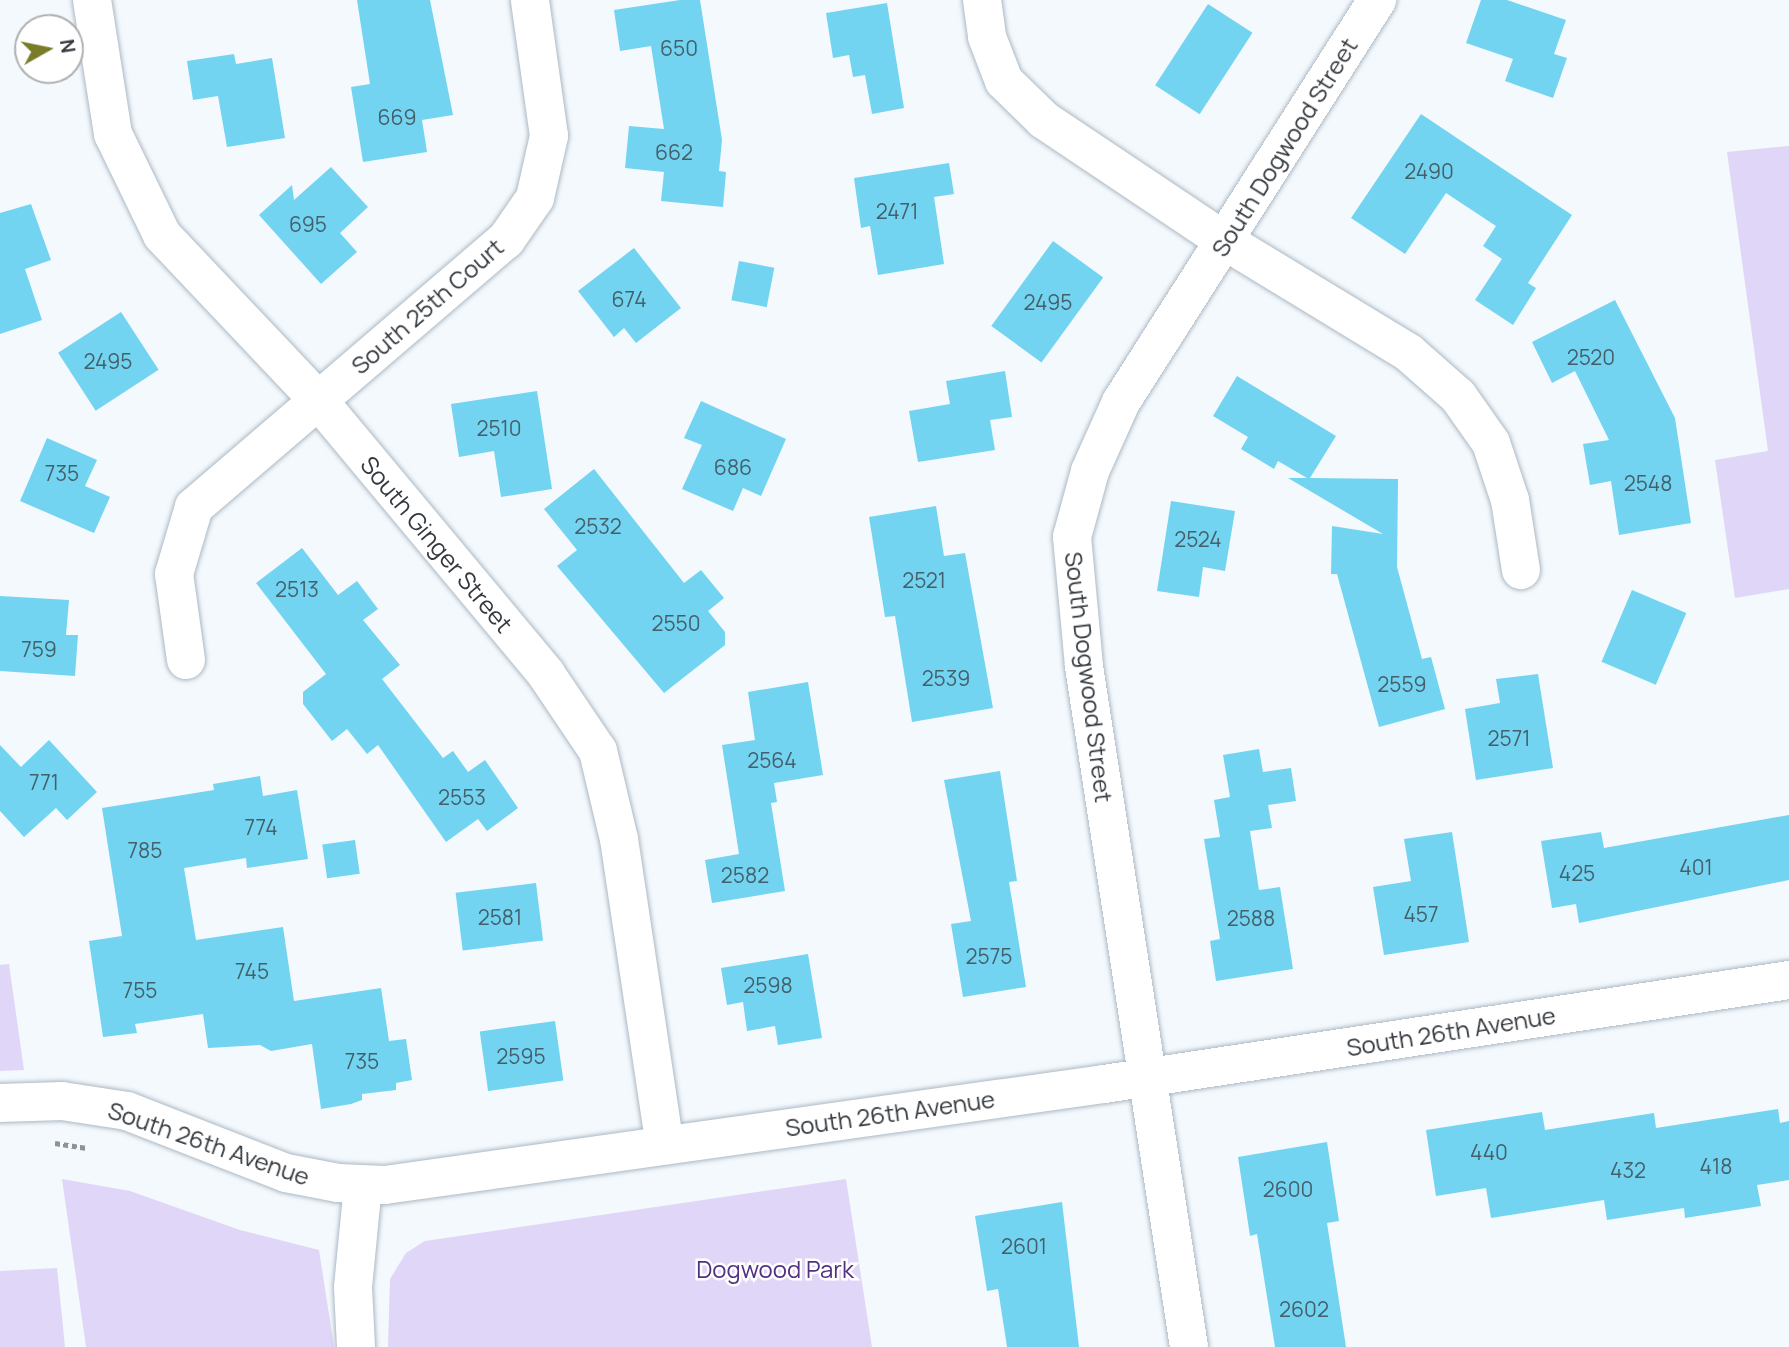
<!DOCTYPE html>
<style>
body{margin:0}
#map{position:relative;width:1789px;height:1347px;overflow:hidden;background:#f4f9fd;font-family:Manrope,sans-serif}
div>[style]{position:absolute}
.green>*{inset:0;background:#e0d6f7}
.building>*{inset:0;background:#72d4f1;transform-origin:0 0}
.path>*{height:4.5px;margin-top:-2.25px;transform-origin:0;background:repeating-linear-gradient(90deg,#8d9296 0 5px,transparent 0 8.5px)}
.roads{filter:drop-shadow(0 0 2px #acb9c4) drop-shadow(0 0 2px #acb9c4)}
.minor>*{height:38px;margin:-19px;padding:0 19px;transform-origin:19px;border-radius:19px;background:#fff}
span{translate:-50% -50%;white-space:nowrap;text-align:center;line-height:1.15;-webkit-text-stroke:5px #fff;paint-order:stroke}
.number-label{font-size:21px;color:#44606b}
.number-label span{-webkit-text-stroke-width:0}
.street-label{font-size:24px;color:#34393e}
.park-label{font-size:24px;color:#523182}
.north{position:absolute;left:14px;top:14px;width:70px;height:70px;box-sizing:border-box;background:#fff;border:2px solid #aeb0b2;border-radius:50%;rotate:81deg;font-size:19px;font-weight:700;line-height:28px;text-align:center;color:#34393e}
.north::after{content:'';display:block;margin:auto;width:24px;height:32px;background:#797d27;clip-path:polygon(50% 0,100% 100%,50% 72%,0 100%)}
</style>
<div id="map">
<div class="green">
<i style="clip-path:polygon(1789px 146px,1789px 589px,1735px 598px,1715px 460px,1768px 451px,1727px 152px)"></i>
<i style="clip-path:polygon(9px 964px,24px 1070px,0 1071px,0 965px)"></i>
<i style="clip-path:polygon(62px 1179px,130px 1191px,240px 1230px,319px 1250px,334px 1347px,86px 1347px)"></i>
<i style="clip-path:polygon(846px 1179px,872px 1347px,388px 1347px,390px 1279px,406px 1253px,425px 1241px)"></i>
<i style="clip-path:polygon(57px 1268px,65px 1347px,0 1347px,0 1271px)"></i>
</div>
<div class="building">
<i style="clip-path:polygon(357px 0,430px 0,453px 115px,422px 120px,427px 152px,363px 162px,351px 87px,370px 84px)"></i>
<i style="clip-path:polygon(680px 0,700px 0,722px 140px,719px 171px,726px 172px,723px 207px,661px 201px,664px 172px,625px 168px,629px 126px,664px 129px,651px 46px,620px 51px,614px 10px)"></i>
<i style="clip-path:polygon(1481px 0,1507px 0,1566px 20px,1554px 54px,1567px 58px,1553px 98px,1505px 81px,1513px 59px,1466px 43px)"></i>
<i style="clip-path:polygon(887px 3px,904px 108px,872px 114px,865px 75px,853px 77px,849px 55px,833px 58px,826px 13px)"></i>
<i style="left:1208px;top:4px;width:53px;height:97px;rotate:33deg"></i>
<i style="clip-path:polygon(234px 54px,236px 64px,272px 58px,285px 138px,227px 147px,218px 96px,193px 100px,187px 61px)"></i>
<i style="clip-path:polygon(1421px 114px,1572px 215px,1528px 283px,1536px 288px,1513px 325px,1475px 300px,1502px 259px,1483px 246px,1496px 226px,1446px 193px,1405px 254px,1351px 218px)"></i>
<i style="clip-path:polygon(949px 163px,954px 194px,934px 197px,944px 264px,878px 275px,870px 226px,861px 228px,854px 178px)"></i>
<i style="clip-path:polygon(331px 167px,368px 207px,340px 233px,357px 252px,321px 284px,259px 215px,292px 185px,294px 200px)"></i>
<i style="clip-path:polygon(31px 204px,51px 260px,25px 269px,42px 320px,0 334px,0 213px)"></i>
<i style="left:1053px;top:241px;width:62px;height:105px;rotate:36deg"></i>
<i style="clip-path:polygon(634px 248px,681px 308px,636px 343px,624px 328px,614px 337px,578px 291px)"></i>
<i style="left:739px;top:261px;width:36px;height:40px;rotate:11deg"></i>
<i style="clip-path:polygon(1615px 300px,1675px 418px,1691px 523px,1619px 535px,1611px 481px,1590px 485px,1583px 444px,1609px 440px,1575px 371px,1552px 383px,1532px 342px)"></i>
<i style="left:121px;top:312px;width:69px;height:75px;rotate:57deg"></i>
<i style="clip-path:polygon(1005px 371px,1012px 417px,990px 420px,995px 450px,918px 462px,909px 411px,950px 404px,946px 381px)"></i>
<i style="clip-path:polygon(1237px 376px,1336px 436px,1310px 478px,1398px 479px,1397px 567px,1422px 659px,1431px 657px,1445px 709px,1379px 727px,1337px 574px,1331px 574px,1332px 526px,1383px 534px,1288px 478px,1307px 478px,1278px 461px,1274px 469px,1241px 449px,1248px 437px,1213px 416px)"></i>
<i style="clip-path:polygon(537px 391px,552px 489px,501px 497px,494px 451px,459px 457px,451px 404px)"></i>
<i style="clip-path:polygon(701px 401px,786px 439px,761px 496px,743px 488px,733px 511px,682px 489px,702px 445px,684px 438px)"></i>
<i style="clip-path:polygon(47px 438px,97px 460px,85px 486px,110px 497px,94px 533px,20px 501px)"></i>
<i style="clip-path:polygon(594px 469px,684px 583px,701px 570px,724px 598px,708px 611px,725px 632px,725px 645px,664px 693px,557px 566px,577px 550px,544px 509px)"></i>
<i style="clip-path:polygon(1171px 501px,1235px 511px,1225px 571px,1203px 567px,1199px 597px,1157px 591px)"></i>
<i style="clip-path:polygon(936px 506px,944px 556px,965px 553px,993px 708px,912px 722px,895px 616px,885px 617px,869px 517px)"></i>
<i style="clip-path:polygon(302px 548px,338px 595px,357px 581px,378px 609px,363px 620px,400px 665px,382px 679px,443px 758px,453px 751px,468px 772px,485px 760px,518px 808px,487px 831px,478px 819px,446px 842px,378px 745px,367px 754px,347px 729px,332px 741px,303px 704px,303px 692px,326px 674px,256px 583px)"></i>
<i style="left:1632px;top:590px;width:59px;height:78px;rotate:23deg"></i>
<i style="clip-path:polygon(0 596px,69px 600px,66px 635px,78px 635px,75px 676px,0 671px)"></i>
<i style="clip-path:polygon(1538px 674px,1553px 768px,1476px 780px,1465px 709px,1500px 703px,1496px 679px)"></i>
<i style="clip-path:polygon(808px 682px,823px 775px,774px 783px,777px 802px,771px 803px,785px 891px,712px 903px,705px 860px,739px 854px,722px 745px,755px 740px,748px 692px)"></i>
<i style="clip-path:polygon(49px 740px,97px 792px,67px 820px,56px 808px,24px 837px,0 811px,0 745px,21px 767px)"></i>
<i style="clip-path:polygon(1259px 749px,1263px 772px,1291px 768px,1296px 801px,1268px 805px,1272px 828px,1250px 831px,1259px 890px,1280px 887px,1293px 969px,1216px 981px,1210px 941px,1220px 939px,1204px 839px,1220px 837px,1214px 800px,1230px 797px,1223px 755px)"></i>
<i style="clip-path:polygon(1000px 771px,1017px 881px,1009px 882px,1026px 987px,963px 997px,951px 924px,971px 921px,944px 780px)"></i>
<i style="clip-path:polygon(260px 776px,263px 796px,297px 790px,308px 859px,247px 868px,246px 858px,184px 868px,196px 940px,283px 927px,294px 1001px,381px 988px,389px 1041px,406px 1039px,412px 1080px,396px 1083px,396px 1090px,362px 1094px,362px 1100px,351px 1104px,321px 1109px,312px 1044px,271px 1051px,260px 1045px,208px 1048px,203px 1014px,135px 1024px,137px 1033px,103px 1037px,89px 941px,122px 936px,102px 808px,214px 790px,213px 784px)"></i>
<i style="clip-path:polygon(1789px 815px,1789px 880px,1579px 923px,1576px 904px,1552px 908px,1541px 841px,1601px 832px,1604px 848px)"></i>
<i style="clip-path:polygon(1452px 832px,1469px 942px,1384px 955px,1373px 887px,1411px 881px,1404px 839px)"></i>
<i style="left:355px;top:840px;width:34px;height:33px;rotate:82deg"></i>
<i style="left:536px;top:883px;width:58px;height:81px;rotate:83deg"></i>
<i style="clip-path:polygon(808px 954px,822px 1038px,778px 1045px,775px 1026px,747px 1031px,743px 1002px,727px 1005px,721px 968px)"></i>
<i style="left:555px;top:1021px;width:60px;height:76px;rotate:82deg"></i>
<i style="clip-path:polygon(1778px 1109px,1780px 1123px,1789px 1121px,1789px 1180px,1757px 1185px,1761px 1206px,1685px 1218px,1684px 1208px,1607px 1220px,1604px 1200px,1491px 1218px,1486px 1188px,1436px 1196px,1426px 1130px,1542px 1112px,1545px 1130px,1654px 1113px,1656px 1128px)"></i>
<i style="clip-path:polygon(1327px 1142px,1339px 1221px,1327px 1223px,1346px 1347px,1275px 1347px,1257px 1234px,1250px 1236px,1238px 1157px)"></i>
<i style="clip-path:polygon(1062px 1202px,1079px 1347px,1007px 1347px,998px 1289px,987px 1291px,975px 1216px)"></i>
</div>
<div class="path">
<i style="left:55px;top:1143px;width:32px;rotate:9deg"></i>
</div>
<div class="roads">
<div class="minor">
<i style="left:92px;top:0;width:136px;rotate:81.1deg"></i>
<i style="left:113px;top:134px;width:112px;rotate:64.1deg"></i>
<i style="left:162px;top:235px;width:227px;rotate:46.6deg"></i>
<i style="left:318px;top:400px;width:356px;rotate:50.2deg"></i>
<i style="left:546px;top:674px;width:93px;rotate:56deg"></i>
<i style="left:598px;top:751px;width:90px;rotate:76.6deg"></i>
<i style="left:619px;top:839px;width:309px;rotate:81.5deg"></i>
<i style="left:982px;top:0;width:37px;rotate:82deg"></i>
<i style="left:987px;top:37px;width:47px;rotate:68.9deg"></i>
<i style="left:1004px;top:81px;width:56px;rotate:44.3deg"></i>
<i style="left:1044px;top:120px;width:218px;rotate:33.8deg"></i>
<i style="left:1225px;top:241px;width:215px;rotate:31.3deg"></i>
<i style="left:1409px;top:353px;width:65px;rotate:41.3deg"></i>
<i style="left:1458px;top:396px;width:57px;rotate:54.9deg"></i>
<i style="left:1491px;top:443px;width:60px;rotate:71.6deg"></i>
<i style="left:1510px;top:500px;width:71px;rotate:81.1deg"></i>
<i style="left:186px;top:660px;width:87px;rotate:-97.9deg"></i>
<i style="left:174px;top:574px;width:70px;rotate:-73.4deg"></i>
<i style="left:194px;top:507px;width:411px;rotate:-40.6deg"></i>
<i style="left:506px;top:240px;width:51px;rotate:-55.4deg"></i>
<i style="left:535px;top:198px;width:64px;rotate:-77.3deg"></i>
<i style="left:549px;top:136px;width:137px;rotate:-98deg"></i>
<i style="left:0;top:1103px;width:62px;rotate:-1.8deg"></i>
<i style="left:62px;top:1101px;width:66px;rotate:8.7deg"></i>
<i style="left:127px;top:1111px;width:171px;rotate:21.3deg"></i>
<i style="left:286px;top:1173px;width:53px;rotate:10.9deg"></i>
<i style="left:338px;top:1183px;width:47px;rotate:2.4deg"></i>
<i style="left:385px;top:1185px;width:726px;rotate:-8deg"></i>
<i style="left:1104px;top:1084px;width:693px;rotate:-8.63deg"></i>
<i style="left:356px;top:1347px;width:60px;rotate:-92.9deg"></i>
<i style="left:353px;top:1287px;width:102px;rotate:-84.4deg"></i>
<i style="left:1189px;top:1347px;width:689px;rotate:-98.77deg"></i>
<i style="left:1084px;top:666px;width:130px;rotate:-95.3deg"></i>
<i style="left:1072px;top:537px;width:68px;rotate:-74.7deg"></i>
<i style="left:1090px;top:471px;width:76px;rotate:-65.8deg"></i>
<i style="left:1121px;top:402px;width:477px;rotate:-57.5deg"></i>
</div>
</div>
<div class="number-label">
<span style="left:679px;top:48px">650</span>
<span style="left:397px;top:117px">669</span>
<span style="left:674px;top:152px">662</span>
<span style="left:1429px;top:171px">2490</span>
<span style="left:897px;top:211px">2471</span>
<span style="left:308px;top:224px">695</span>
<span style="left:629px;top:299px">674</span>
<span style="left:1048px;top:302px">2495</span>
<span style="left:1591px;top:357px">2520</span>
<span style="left:108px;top:361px">2495</span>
<span style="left:499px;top:428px">2510</span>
<span style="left:733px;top:467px">686</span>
<span style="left:62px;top:473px">735</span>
<span style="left:1648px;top:483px">2548</span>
<span style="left:598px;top:526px">2532</span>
<span style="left:1198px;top:539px">2524</span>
<span style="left:924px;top:580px">2521</span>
<span style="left:297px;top:589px">2513</span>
<span style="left:676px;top:623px">2550</span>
<span style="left:39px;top:649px">759</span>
<span style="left:946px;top:678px">2539</span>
<span style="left:1402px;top:684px">2559</span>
<span style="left:1509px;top:738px">2571</span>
<span style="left:772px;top:760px">2564</span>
<span style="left:44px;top:782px">771</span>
<span style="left:462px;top:797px">2553</span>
<span style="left:261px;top:827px">774</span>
<span style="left:145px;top:850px">785</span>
<span style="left:1696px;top:867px">401</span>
<span style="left:1577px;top:873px">425</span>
<span style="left:745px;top:875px">2582</span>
<span style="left:1421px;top:914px">457</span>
<span style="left:500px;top:917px">2581</span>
<span style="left:1251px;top:918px">2588</span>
<span style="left:989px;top:956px">2575</span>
<span style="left:252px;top:971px">745</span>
<span style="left:768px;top:985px">2598</span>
<span style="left:140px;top:990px">755</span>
<span style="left:521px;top:1056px">2595</span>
<span style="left:362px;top:1061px">735</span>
<span style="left:1489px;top:1152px">440</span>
<span style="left:1716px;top:1166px">418</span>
<span style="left:1628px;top:1170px">432</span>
<span style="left:1288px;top:1189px">2600</span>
<span style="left:1024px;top:1246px">2601</span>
<span style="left:1304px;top:1309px">2602</span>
</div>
<div class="street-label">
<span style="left:1284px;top:147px;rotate:-58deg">South Dogwood Street</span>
<span style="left:427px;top:306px;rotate:-41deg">South 25th Court</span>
<span style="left:437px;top:544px;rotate:50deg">South Ginger Street</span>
<span style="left:1089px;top:677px;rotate:83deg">South Dogwood Street</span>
<span style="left:1451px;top:1031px;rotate:-9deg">South 26th Avenue</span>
<span style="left:890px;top:1113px;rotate:-8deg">South 26th Avenue</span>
<span style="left:209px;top:1143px;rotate:19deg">South 26th Avenue</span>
</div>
<div class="park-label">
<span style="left:775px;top:1269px">Dogwood Park</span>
</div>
<div class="north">N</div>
</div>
